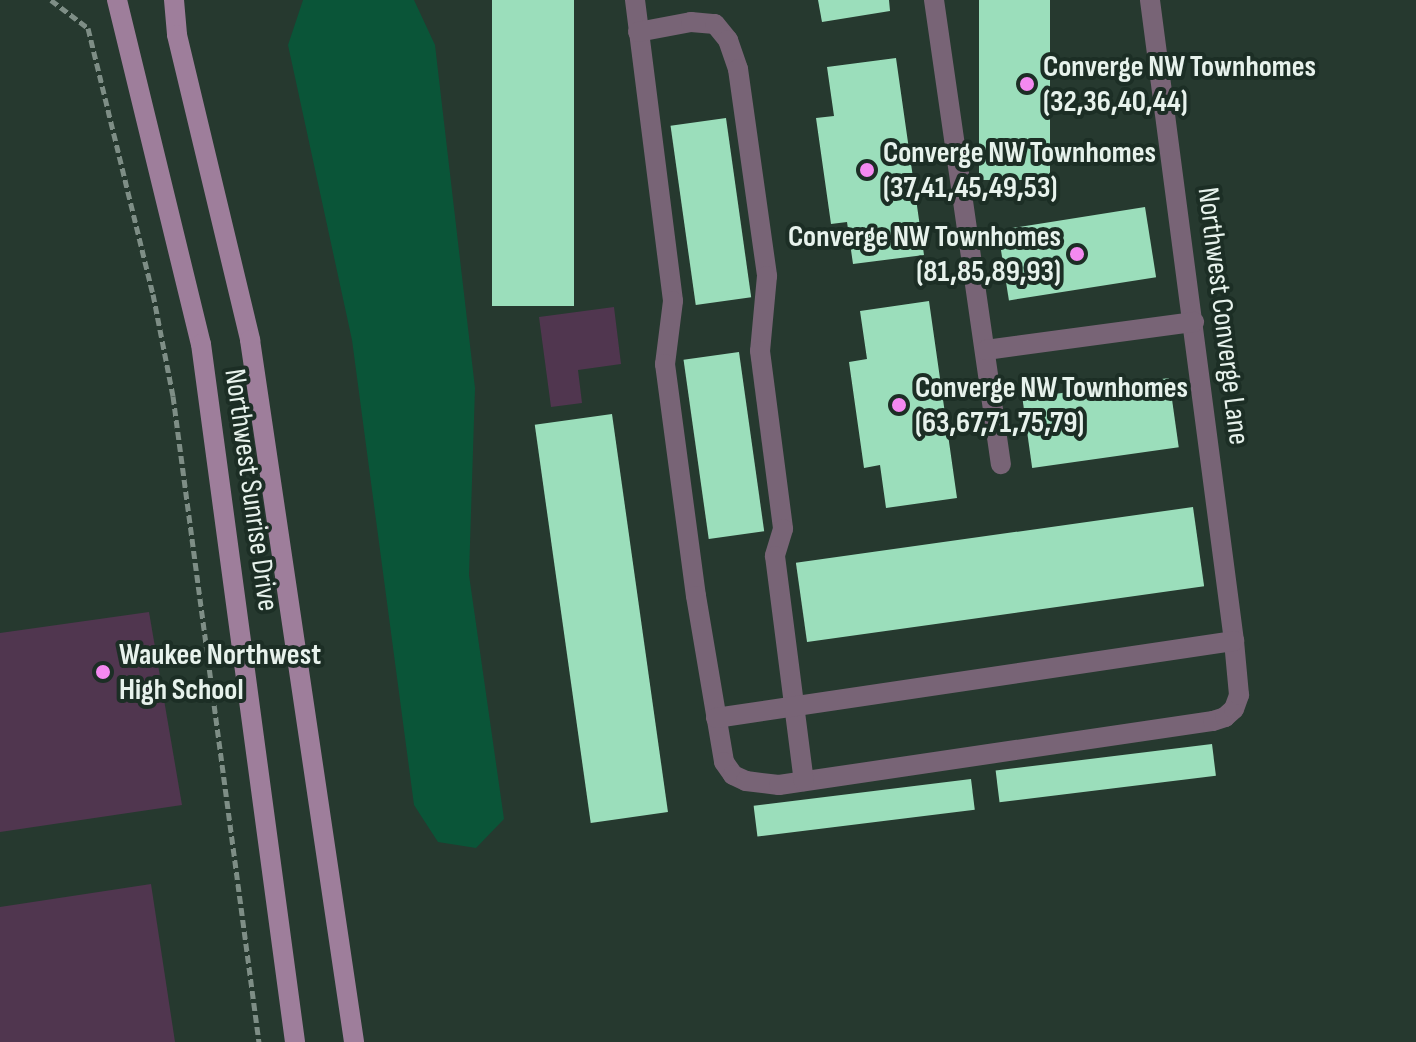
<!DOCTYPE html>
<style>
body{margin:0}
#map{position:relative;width:1416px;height:1042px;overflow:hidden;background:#26392f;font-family:"Sofia Sans Condensed",sans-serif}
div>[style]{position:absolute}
.green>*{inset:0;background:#50364f}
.water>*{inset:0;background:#0a5538}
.building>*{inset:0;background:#9bdebb;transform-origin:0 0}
.path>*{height:5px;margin-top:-2.5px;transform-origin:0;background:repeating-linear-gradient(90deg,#7e8e86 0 8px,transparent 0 12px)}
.street>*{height:20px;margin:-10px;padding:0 10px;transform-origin:10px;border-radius:10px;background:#786476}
.secondary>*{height:20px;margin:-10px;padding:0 10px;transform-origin:10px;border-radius:10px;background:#9e7e9b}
.dots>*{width:22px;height:22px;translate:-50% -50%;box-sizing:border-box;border:4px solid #1c2e25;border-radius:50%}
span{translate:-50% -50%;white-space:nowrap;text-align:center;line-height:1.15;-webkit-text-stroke:8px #1c2e25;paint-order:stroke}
.poi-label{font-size:30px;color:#e7f2ec;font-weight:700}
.left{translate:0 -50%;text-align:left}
.right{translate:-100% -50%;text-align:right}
.street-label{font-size:30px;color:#e7f2ec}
</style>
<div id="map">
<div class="green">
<i style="clip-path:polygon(614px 307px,621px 364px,578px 370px,582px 403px,551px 407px,539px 317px)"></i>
<i style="clip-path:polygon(149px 612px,182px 805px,0 832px,0 633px)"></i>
<i style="clip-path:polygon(151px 884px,175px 1042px,0 1042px,0 907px)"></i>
</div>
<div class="water">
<i style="clip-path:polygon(303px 0,414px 0,435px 45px,475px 388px,469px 575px,504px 819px,476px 848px,438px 842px,414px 805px,352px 340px,288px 45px)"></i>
</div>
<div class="building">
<i style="left:492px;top:0;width:82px;height:306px"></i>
<i style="clip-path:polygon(818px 0,889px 0,890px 11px,822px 22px)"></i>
<i style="left:979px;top:0;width:71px;height:180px"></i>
<i style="clip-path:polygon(896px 58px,924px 255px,853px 264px,847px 222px,831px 224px,816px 118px,834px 116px,827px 67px)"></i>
<i style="left:726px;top:118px;width:181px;height:56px;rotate:82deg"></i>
<i style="left:1145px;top:207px;width:71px;height:149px;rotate:81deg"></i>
<i style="clip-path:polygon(929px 301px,957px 498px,886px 508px,880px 465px,864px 468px,849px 362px,867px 359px,860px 311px)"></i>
<i style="left:739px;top:352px;width:181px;height:56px;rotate:82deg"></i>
<i style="left:1169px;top:378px;width:70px;height:148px;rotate:82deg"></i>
<i style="left:612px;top:414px;width:402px;height:78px;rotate:82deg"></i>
<i style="left:1193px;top:507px;width:80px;height:401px;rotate:82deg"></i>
<i style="left:1212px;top:744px;width:32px;height:218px;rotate:83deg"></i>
<i style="left:971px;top:779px;width:31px;height:219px;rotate:83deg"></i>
</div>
<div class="path">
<i style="left:51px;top:0;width:46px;rotate:37.1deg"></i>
<i style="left:88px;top:28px;width:274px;rotate:76.3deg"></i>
<i style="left:153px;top:294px;width:104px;rotate:78.9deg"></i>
<i style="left:173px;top:396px;width:652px;rotate:82.42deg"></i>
</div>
<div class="street">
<i style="left:635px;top:0;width:303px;rotate:82.8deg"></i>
<i style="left:673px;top:301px;width:64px;rotate:97.2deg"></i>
<i style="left:665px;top:364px;width:234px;rotate:82.4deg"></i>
<i style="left:696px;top:596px;width:168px;rotate:80.4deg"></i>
<i style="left:724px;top:762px;width:16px;rotate:55deg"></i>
<i style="left:733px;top:775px;width:14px;rotate:25deg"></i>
<i style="left:746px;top:781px;width:33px;rotate:7deg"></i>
<i style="left:779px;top:785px;width:439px;rotate:-8.4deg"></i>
<i style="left:1213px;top:721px;width:13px;rotate:-18deg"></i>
<i style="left:1225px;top:717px;width:12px;rotate:-42deg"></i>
<i style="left:1234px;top:709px;width:15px;rotate:-70deg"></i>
<i style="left:1239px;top:695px;width:54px;rotate:-95.3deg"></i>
<i style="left:1234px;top:641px;width:646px;rotate:-97.47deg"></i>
<i style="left:934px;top:0;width:469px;rotate:81.8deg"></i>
<i style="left:638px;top:32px;width:54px;rotate:-10.7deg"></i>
<i style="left:691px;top:22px;width:24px;rotate:5deg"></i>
<i style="left:715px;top:24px;width:21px;rotate:51deg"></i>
<i style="left:728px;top:40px;width:31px;rotate:71deg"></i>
<i style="left:738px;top:69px;width:209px;rotate:82deg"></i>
<i style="left:767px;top:276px;width:75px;rotate:95.3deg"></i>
<i style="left:760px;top:351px;width:179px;rotate:82.6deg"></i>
<i style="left:783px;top:529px;width:28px;rotate:107deg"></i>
<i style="left:775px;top:556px;width:227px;rotate:82.7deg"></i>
<i style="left:986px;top:350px;width:210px;rotate:-7.7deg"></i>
<i style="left:716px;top:718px;width:524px;rotate:-8.46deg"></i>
</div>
<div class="secondary">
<i style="left:117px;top:0;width:354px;rotate:76.3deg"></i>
<i style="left:201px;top:344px;width:704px;rotate:82.33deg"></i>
<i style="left:174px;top:0;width:35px;rotate:85deg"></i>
<i style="left:177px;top:35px;width:314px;rotate:76.5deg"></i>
<i style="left:250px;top:340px;width:710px;rotate:81.57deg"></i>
</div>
<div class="dots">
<i style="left:1027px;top:84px;background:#f489f0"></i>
<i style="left:867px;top:170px;background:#f489f0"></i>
<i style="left:1077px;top:254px;background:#f489f0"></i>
<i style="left:899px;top:405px;background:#f489f0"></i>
<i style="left:103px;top:672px;background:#f489f0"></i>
</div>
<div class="poi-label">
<span class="left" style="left:1043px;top:84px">Converge NW Townhomes<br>(32,36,40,44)</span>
<span class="left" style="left:883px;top:170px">Converge NW Townhomes<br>(37,41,45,49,53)</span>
<span class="right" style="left:1061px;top:254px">Converge NW Townhomes<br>(81,85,89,93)</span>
<span class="left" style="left:915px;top:405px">Converge NW Townhomes<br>(63,67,71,75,79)</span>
<span class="left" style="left:119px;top:672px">Waukee Northwest<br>High School</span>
</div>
<div class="street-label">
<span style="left:1223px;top:316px;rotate:83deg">Northwest Converge Lane</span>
<span style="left:251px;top:490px;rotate:82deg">Northwest Sunrise Drive</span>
</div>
</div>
